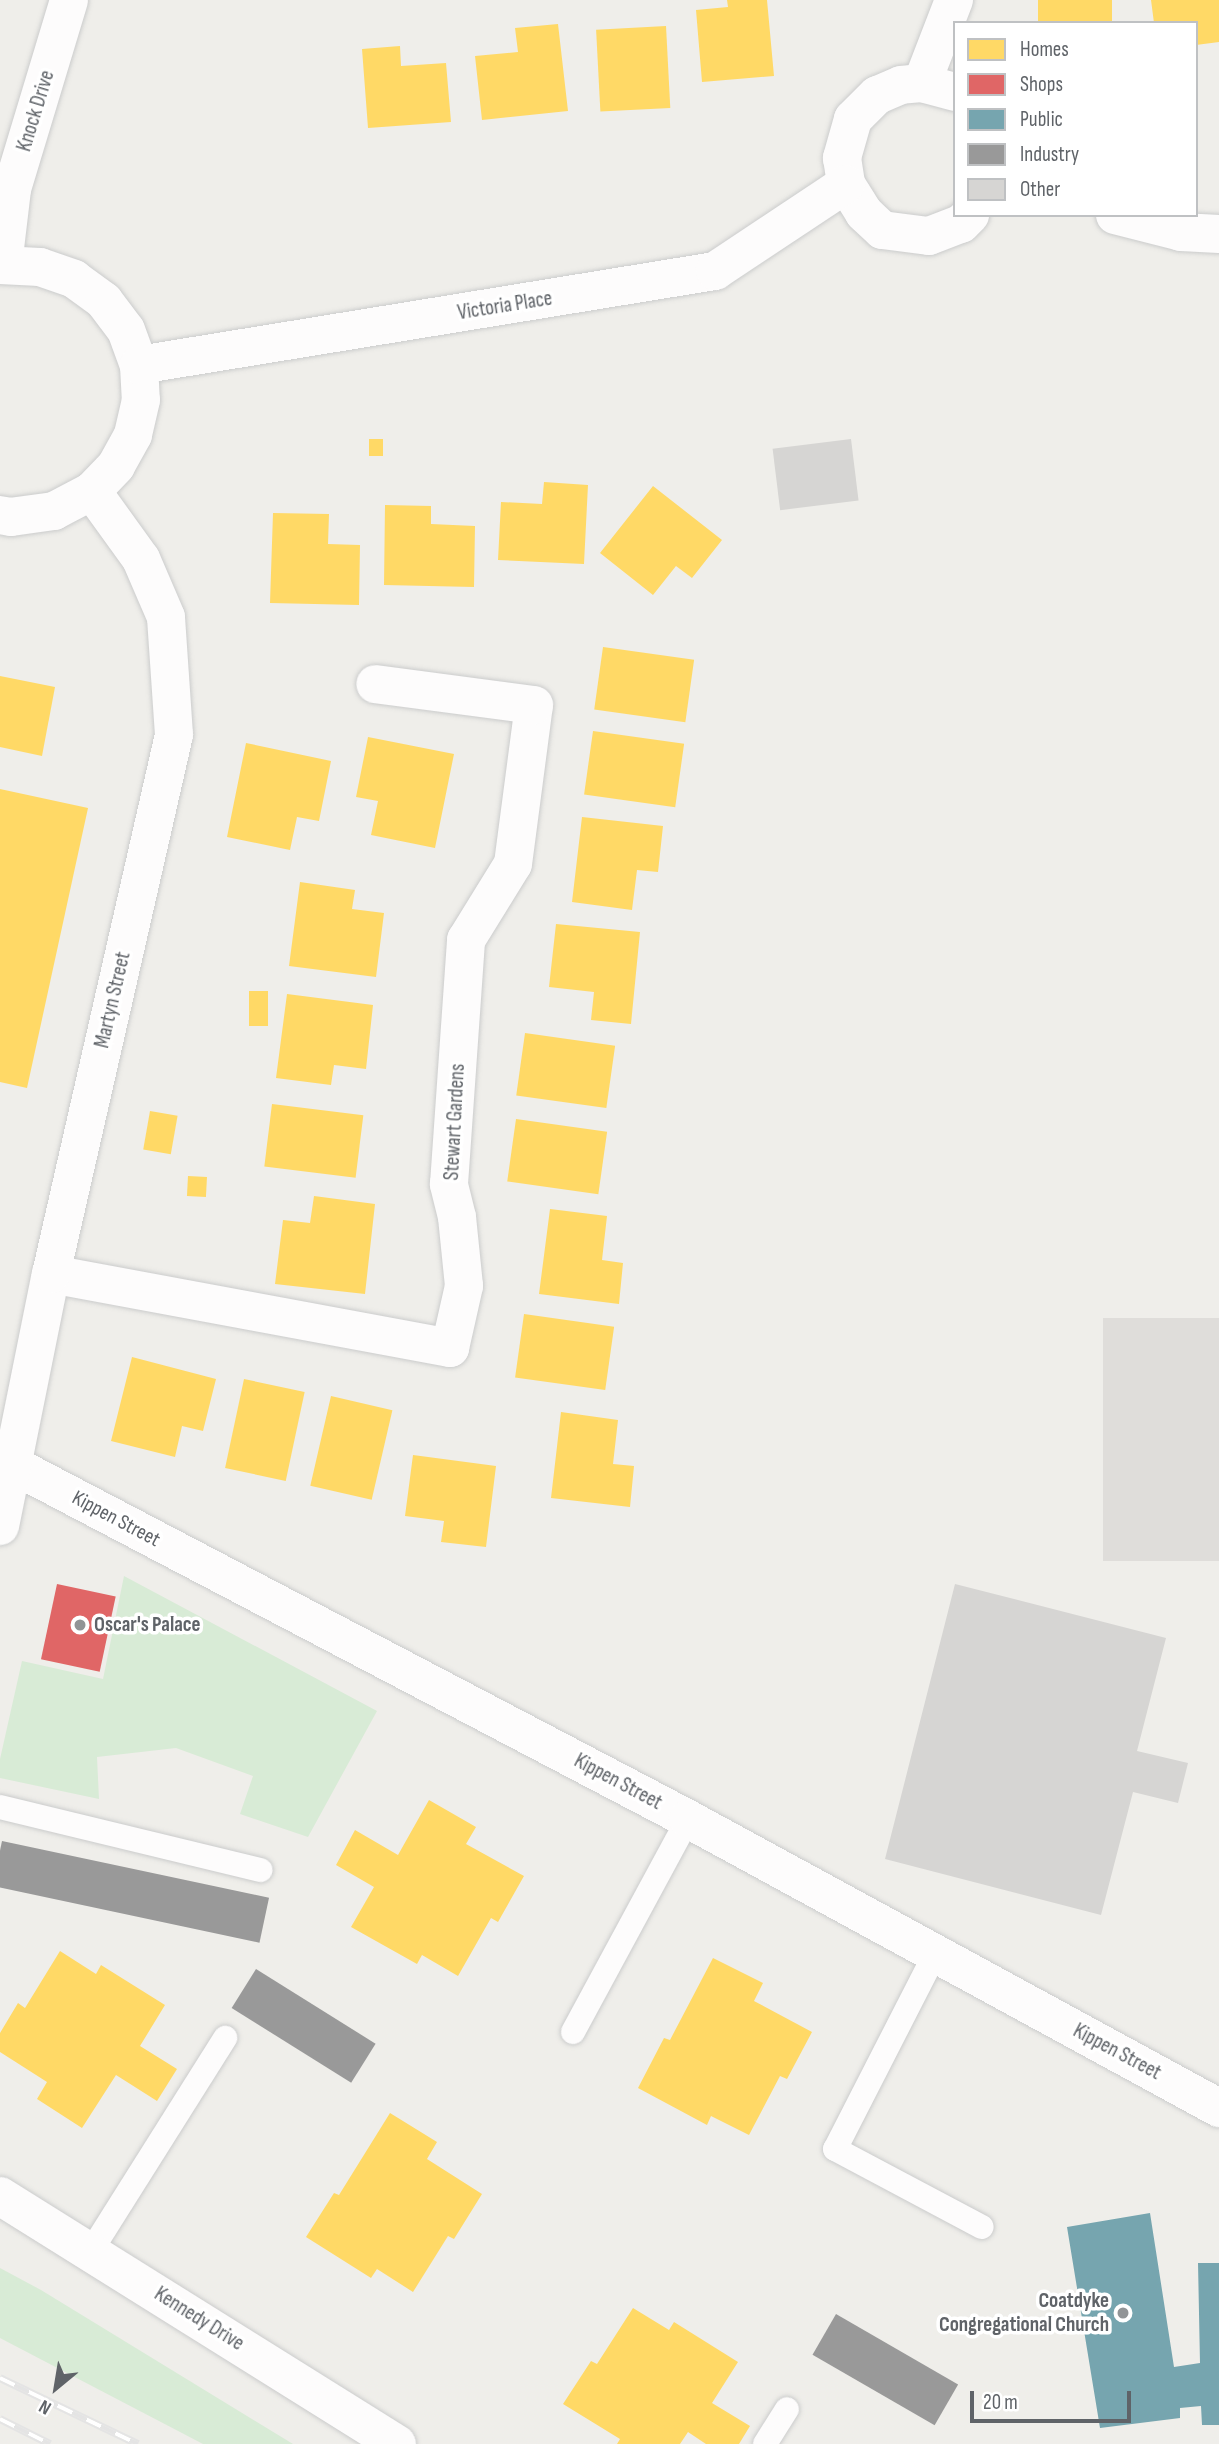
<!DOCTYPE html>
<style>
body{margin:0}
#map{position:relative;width:1219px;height:2444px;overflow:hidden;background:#efeeea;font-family:"Sofia Sans Condensed",sans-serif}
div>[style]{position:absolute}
.industrial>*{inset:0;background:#dfddda;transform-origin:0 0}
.green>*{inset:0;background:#d8ebd6}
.homes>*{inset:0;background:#ffd966;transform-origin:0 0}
.shops>*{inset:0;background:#e06666;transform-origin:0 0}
.public>*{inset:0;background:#76a5af}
.industry>*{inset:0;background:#999;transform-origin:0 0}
.building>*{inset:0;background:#d6d5d3;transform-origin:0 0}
.roads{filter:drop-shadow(0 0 2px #cbcccc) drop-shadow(0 0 2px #cbcccc)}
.service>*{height:24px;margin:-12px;padding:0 12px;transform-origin:12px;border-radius:12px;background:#fdfcfc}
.minor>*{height:38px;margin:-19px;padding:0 19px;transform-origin:19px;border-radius:19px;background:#fdfcfc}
.tertiary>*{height:38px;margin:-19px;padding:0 19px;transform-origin:19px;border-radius:19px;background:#fdfcfc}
.rail>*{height:8px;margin-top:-4px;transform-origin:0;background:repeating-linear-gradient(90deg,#fff 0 16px,#e4e4e4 0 32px);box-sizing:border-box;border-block:2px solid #e4e4e4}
.dots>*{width:19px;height:19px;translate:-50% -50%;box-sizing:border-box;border:4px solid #fff;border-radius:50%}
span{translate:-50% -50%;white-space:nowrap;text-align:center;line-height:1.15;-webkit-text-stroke:7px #fff;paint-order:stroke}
.street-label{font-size:21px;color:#5f6368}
.poi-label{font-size:21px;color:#5f6368;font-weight:700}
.left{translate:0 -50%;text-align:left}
.right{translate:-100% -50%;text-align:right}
.legend{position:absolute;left:953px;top:21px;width:245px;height:196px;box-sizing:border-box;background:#fff;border:2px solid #bfc1c3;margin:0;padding:9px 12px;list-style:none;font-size:21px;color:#5f6368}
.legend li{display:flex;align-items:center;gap:14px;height:35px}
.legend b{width:35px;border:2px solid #bfc1c3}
.north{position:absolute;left:21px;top:2353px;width:70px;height:70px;-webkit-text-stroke:5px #fff;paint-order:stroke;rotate:210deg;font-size:19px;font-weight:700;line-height:28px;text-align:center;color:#5f6368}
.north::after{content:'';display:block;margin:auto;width:24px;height:32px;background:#5f6368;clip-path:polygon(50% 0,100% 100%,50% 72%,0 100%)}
.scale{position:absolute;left:970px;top:2391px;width:161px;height:32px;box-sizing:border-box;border:4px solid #5f6368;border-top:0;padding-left:9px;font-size:21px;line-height:24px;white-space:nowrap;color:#5f6368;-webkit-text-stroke:5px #fff;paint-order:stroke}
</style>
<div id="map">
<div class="industrial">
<i style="left:1219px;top:1318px;width:243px;height:116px;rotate:90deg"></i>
</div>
<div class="green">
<i style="clip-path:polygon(124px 1576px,377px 1711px,308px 1837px,240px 1814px,253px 1776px,176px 1748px,97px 1757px,99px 1799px,0 1778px,0 1759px,22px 1661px,103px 1679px)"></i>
<i style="clip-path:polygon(0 2268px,41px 2290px,293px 2444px,203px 2444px,0 2338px)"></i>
</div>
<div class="homes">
<i style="clip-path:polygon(727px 0,767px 0,774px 76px,702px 82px,696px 10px,728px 7px)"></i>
<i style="left:1038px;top:0;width:74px;height:23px"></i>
<i style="clip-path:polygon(1151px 0,1219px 0,1219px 42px,1196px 45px,1196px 23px,1154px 23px)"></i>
<i style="clip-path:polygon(558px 24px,568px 111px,482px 120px,475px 56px,518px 52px,515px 28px)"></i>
<i style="left:666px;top:26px;width:82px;height:70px;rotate:87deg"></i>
<i style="clip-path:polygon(400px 46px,401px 66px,446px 63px,451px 122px,368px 128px,362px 49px)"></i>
<i style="left:369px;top:439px;width:14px;height:17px"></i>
<i style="clip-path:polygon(544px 482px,588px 485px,584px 564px,498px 560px,501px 502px,542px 504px)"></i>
<i style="clip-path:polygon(653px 486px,722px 540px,692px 578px,676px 566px,653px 595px,600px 553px)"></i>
<i style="clip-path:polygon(385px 505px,431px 506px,431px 524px,475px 526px,474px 587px,384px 585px)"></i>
<i style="clip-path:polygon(273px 513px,329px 514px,328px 544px,360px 545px,359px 605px,270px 603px)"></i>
<i style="left:603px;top:647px;width:92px;height:63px;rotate:8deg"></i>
<i style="clip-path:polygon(0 676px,55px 687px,42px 756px,0 747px)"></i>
<i style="left:593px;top:731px;width:92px;height:64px;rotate:8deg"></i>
<i style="clip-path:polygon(368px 737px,454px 754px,435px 848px,371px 835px,378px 801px,356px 797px)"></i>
<i style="clip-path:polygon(246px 743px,331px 761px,319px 821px,297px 817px,290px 850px,227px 837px)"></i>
<i style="clip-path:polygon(0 789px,88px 808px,27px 1088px,0 1082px)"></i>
<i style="clip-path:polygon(582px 817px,663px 826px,658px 872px,637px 870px,632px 910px,572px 902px)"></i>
<i style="clip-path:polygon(300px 882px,355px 890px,352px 909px,384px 913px,376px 977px,289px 966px)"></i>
<i style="clip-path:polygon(556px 924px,640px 932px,631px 1024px,591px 1020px,594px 992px,549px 987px)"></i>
<i style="left:249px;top:991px;width:19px;height:35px"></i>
<i style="clip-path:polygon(287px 994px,373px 1005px,366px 1069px,334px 1065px,331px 1085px,276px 1078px)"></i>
<i style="left:525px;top:1033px;width:91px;height:63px;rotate:8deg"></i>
<i style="left:272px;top:1104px;width:92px;height:63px;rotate:7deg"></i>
<i style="left:150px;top:1111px;width:28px;height:39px;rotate:10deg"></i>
<i style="left:516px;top:1119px;width:92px;height:63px;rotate:8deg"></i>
<i style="left:188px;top:1176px;width:19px;height:20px;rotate:3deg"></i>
<i style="clip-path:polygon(314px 1196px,375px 1204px,365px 1294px,275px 1284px,283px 1220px,310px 1223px)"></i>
<i style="clip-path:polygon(550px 1209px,607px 1216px,602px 1260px,623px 1263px,619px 1304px,539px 1294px)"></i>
<i style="left:524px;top:1314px;width:91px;height:64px;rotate:8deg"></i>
<i style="clip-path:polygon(132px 1357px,216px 1379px,203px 1431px,182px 1426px,175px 1457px,111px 1441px)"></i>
<i style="left:244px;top:1379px;width:62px;height:91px;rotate:12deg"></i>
<i style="left:331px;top:1396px;width:63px;height:92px;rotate:13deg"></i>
<i style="clip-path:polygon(561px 1412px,618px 1420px,613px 1464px,634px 1466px,630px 1507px,551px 1498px)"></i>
<i style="clip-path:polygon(413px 1455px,496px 1466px,486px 1547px,441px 1542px,444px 1521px,405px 1516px)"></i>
<i style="clip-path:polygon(429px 1800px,476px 1827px,466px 1844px,524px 1876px,498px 1922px,491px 1918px,458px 1976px,422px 1955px,417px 1964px,351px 1927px,374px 1887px,336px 1865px,355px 1830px,398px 1855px)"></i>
<i style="clip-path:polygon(60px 1951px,96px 1974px,101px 1965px,165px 2005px,140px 2046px,177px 2069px,157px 2101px,116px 2075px,82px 2128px,37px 2099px,47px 2082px,0 2052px,0 2033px,18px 2003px,25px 2008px)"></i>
<i style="clip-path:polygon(713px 1958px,763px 1983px,754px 2001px,812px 2032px,787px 2079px,780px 2076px,749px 2135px,711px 2116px,707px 2125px,638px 2088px,664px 2038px,670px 2040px)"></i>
<i style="clip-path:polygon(390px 2113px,437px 2142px,427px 2159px,482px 2194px,454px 2239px,448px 2236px,413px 2292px,377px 2269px,371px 2278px,306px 2237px,334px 2193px,339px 2195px)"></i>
<i style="clip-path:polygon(633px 2308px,669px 2330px,674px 2322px,738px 2362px,712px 2403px,750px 2426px,739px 2444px,706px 2444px,688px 2432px,680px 2444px,617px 2444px,620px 2439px,563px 2404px,591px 2361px,597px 2364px)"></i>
</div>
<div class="shops">
<i style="left:57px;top:1584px;width:60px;height:77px;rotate:12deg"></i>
</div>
<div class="public">
<i style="clip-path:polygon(1150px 2213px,1174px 2367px,1200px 2363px,1198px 2263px,1219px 2263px,1219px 2425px,1202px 2425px,1201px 2406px,1180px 2408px,1180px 2418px,1100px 2428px,1067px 2227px)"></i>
</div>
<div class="industry">
<i style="left:2px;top:1841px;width:273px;height:46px;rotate:12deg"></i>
<i style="left:256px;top:1969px;width:141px;height:46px;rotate:32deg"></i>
<i style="left:836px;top:2314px;width:141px;height:47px;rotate:30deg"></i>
</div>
<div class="building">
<i style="left:851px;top:439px;width:62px;height:79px;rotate:83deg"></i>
<i style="clip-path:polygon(955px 1584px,1166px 1638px,1137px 1751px,1188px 1763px,1178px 1803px,1133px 1792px,1101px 1915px,885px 1859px)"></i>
</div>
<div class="roads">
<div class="service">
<i style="left:0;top:1807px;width:268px;rotate:13.6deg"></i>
<i style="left:935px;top:1954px;width:219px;rotate:117.1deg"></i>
<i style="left:835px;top:2149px;width:166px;rotate:28deg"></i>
<i style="left:573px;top:2032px;width:242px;rotate:-61.6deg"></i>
<i style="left:91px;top:2251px;width:252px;rotate:-57.8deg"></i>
<i style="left:765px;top:2444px;width:41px;rotate:-57.8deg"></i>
</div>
<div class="minor">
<i style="left:922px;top:83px;width:89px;rotate:-68.9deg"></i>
<i style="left:3px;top:265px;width:77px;rotate:-83.2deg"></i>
<i style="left:12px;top:189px;width:197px;rotate:-73.2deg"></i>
<i style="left:51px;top:1274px;width:406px;rotate:10.5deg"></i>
<i style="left:450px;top:1348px;width:64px;rotate:-77.3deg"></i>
<i style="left:464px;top:1286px;width:69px;rotate:-95.8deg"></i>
<i style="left:457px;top:1217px;width:34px;rotate:-104deg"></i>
<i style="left:449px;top:1184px;width:245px;rotate:-86deg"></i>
<i style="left:466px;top:940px;width:89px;rotate:-58.3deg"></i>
<i style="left:513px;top:864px;width:160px;rotate:-82.5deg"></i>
<i style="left:534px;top:705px;width:160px;rotate:-172.5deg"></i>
<i style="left:13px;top:1465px;width:762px;rotate:27.67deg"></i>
<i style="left:688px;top:1819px;width:605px;rotate:28.56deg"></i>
<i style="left:0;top:1526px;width:257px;rotate:-78.6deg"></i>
<i style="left:51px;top:1274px;width:553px;rotate:-77.15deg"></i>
<i style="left:174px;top:735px;width:118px;rotate:-93.9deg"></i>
<i style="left:166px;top:617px;width:63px;rotate:-113.3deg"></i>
<i style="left:141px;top:559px;width:84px;rotate:-125.8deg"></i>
<i style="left:0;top:2196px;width:468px;rotate:32deg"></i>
</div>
<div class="tertiary">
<i style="left:955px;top:92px;width:34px;rotate:-165deg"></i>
<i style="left:922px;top:83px;width:21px;rotate:175deg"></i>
<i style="left:901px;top:85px;width:26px;rotate:157deg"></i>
<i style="left:877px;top:95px;width:34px;rotate:135deg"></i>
<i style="left:853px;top:119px;width:41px;rotate:105.8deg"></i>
<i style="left:842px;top:158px;width:26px;rotate:81deg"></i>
<i style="left:846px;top:184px;width:34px;rotate:58deg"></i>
<i style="left:864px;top:213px;width:25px;rotate:43deg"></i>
<i style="left:882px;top:230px;width:47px;rotate:7.3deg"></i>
<i style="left:929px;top:236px;width:34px;rotate:-21deg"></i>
<i style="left:961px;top:224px;width:13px;rotate:-45deg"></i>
<i style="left:1115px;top:215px;width:68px;rotate:14.4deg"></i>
<i style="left:1181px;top:232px;width:38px;rotate:3deg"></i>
<i style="left:0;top:265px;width:40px;rotate:2.9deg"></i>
<i style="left:40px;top:267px;width:36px;rotate:19deg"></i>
<i style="left:74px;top:279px;width:37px;rotate:36deg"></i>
<i style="left:104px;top:301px;width:36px;rotate:53deg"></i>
<i style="left:126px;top:330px;width:37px;rotate:70deg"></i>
<i style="left:139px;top:365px;width:35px;rotate:87deg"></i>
<i style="left:141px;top:400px;width:36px;rotate:103deg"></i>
<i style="left:133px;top:435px;width:35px;rotate:119deg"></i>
<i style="left:116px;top:466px;width:35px;rotate:134deg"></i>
<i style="left:92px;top:491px;width:43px;rotate:152.2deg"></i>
<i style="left:54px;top:511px;width:43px;rotate:172.1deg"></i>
<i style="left:11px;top:517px;width:11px;rotate:-170deg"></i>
<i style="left:139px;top:365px;width:584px;rotate:-9.27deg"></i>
<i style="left:715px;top:271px;width:157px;rotate:-33.6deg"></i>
</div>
</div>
<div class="rail">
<i style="left:0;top:2378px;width:153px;rotate:25.6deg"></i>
<i style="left:0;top:2419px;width:56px;rotate:26.6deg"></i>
</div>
<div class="dots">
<i style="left:80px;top:1625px;background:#919496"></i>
<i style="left:1123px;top:2313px;background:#919496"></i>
</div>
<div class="street-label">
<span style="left:36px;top:111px;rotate:-73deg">Knock Drive</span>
<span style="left:505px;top:306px;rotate:-9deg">Victoria Place</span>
<span style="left:113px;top:1000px;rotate:-77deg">Martyn Street</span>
<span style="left:455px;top:1122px;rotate:-87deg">Stewart Gardens</span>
<span style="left:116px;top:1519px;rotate:28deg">Kippen Street</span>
<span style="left:618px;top:1782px;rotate:28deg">Kippen Street</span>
<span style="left:1117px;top:2052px;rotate:28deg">Kippen Street</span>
<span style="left:199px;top:2319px;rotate:32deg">Kennedy Drive</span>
</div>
<div class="poi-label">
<span class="left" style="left:94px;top:1625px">Oscar's Palace</span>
<span class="right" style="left:1109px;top:2313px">Coatdyke<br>Congregational Church</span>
</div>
<ul class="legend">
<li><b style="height:19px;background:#ffd966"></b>Homes</li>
<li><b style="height:19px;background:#e06666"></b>Shops</li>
<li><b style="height:19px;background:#76a5af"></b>Public</li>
<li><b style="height:19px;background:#999"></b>Industry</li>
<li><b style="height:19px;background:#d6d5d3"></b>Other</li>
</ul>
<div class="north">N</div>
<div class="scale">20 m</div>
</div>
